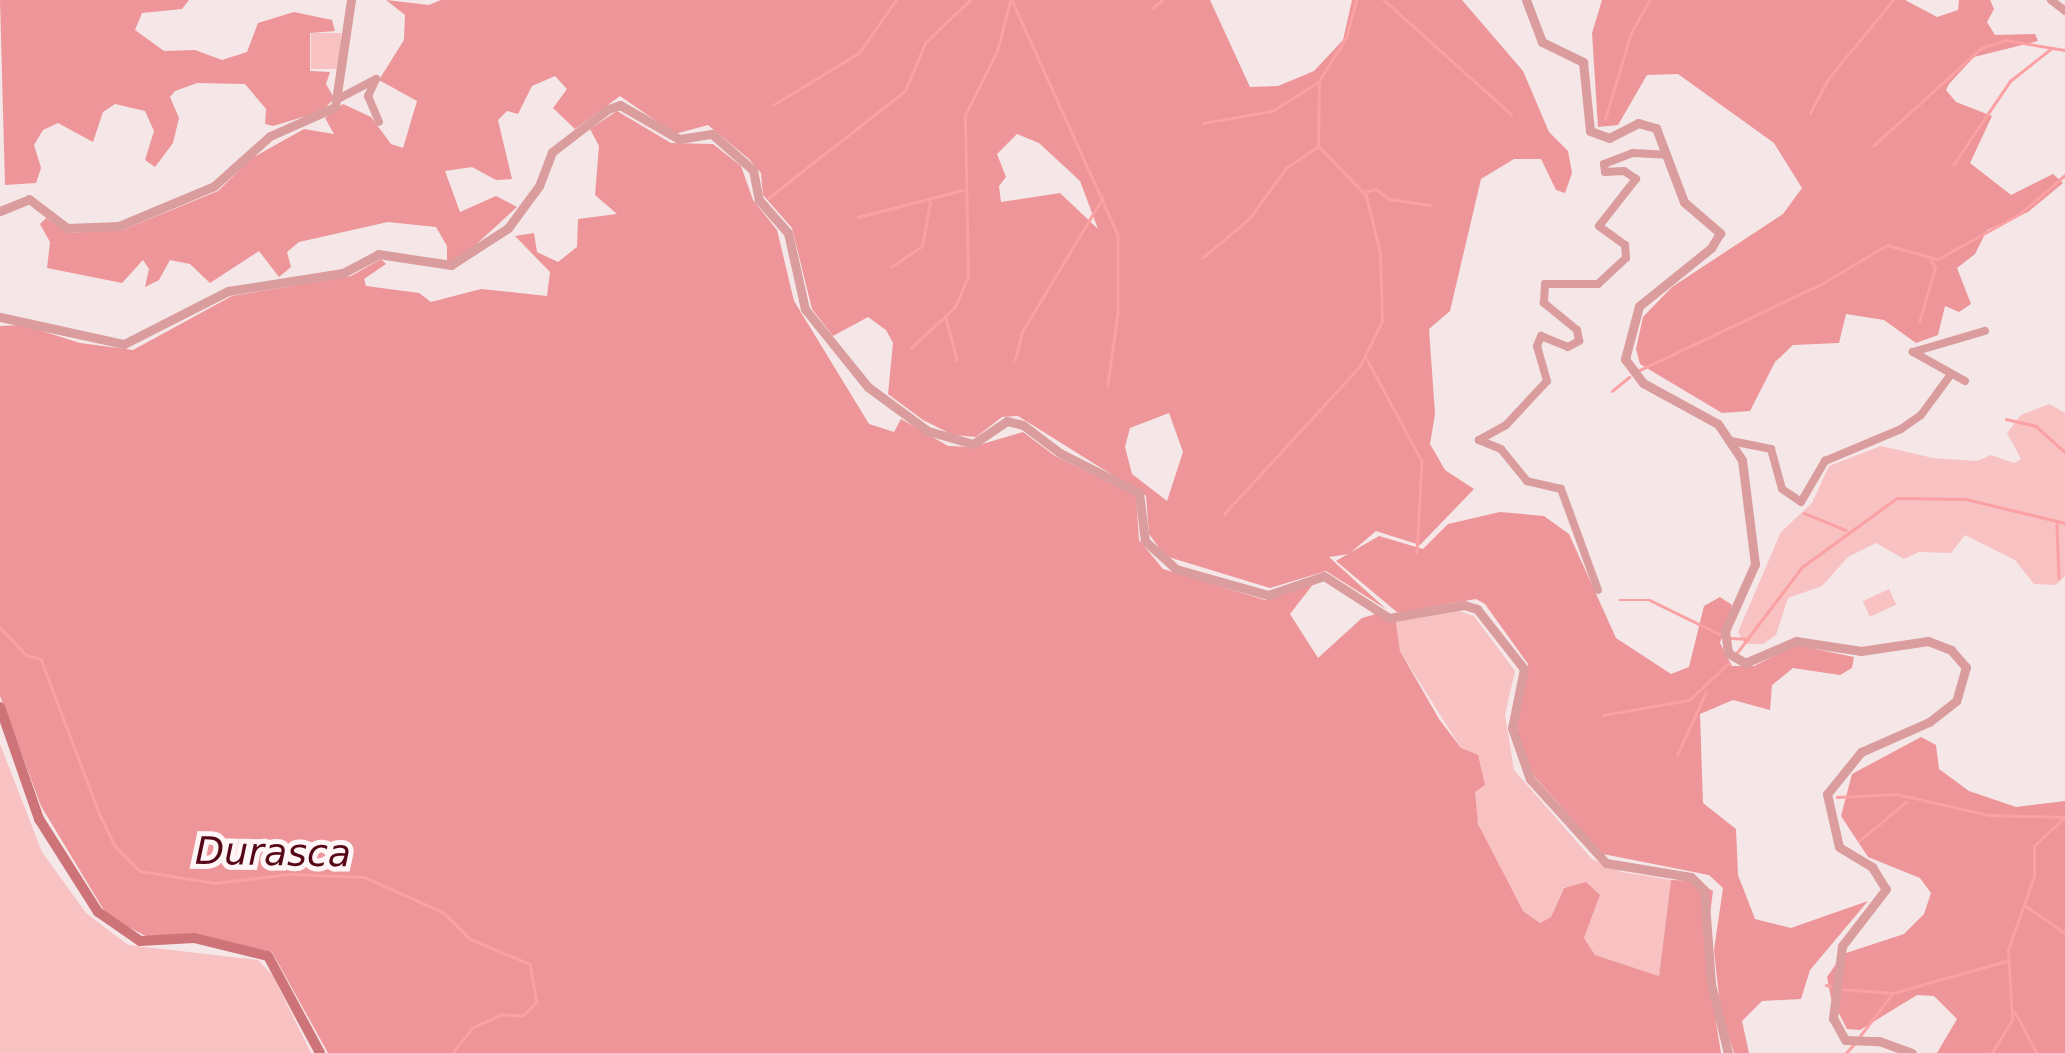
<!DOCTYPE html>
<style>
body{margin:0}
#map{position:relative;width:2065px;height:1053px;overflow:hidden;background:#f5e7e7;font-family:"DejaVu Sans",sans-serif}
div>[style]{position:absolute}
.green>*{inset:0;background:#f8c1c2;transform-origin:0 0}
.forest>*{inset:0;background:#ed9598}
.stream>*{height:2.5px;margin:-1.25px;padding:0 1.25px;transform-origin:1.25px;border-radius:1.25px;background:#fba1a4}
.minor>*{height:8px;margin:-4px;padding:0 4px;transform-origin:4px;border-radius:4px;background:#db9c9e}
.tertiary>*{height:9px;margin:-4.5px;padding:0 4.5px;transform-origin:4.5px;border-radius:4.5px;background:#db9c9e}
.secondary>*{height:10px;margin:-5px;padding:0 5px;transform-origin:5px;border-radius:5px;background:#ce7378}
span{translate:-50% -50%;white-space:nowrap;text-align:center;line-height:1.15;-webkit-text-stroke:10px #fef6f6;paint-order:stroke}
.water-label{font-size:38px;color:#560717;font-style:italic}
</style>
<div id="map">
<div class="green">
<i style="left:311px;top:33px;width:30px;height:36px"></i>
<i style="clip-path:polygon(2049px 404px,2065px 413px,2065px 576px,2056px 585px,2034px 584px,2015px 560px,1965px 535px,1951px 553px,1919px 552px,1904px 559px,1876px 543px,1848px 557px,1822px 586px,1788px 598px,1776px 635px,1763px 644px,1745px 644px,1738px 632px,1781px 532px,1812px 503px,1829px 466px,1881px 446px,1933px 458px,1977px 461px,1991px 455px,2014px 463px,2021px 459px,2007px 433px,2021px 415px)"></i>
<i style="left:1889px;top:589px;width:17px;height:29px;rotate:65deg"></i>
<i style="clip-path:polygon(1459px 611px,1474px 616px,1515px 671px,1505px 715px,1514px 770px,1592px 859px,1622px 872px,1671px 880px,1659px 976px,1595px 955px,1584px 938px,1600px 895px,1564px 887px,1551px 917px,1540px 923px,1523px 911px,1499px 873px,1479px 826px,1461px 748px,1400px 651px,1396px 622px)"></i>
<i style="clip-path:polygon(0 744px,42px 852px,86px 913px,128px 945px,258px 960px,273px 976px,311px 1053px,0 1053px)"></i>
</div>
<div class="forest">
<i style="clip-path:polygon(0 0,189px 0,182px 9px,142px 13px,135px 30px,164px 51px,195px 50px,222px 60px,247px 52px,258px 23px,294px 12px,332px 20px,335px 31px,310px 33px,310px 71px,330px 72px,326px 84px,334px 98px,323px 111px,273px 126px,265px 124px,266px 109px,245px 84px,197px 83px,175px 91px,170px 97px,179px 118px,173px 143px,155px 167px,145px 160px,154px 131px,145px 111px,115px 104px,103px 112px,93px 142px,58px 123px,43px 130px,34px 145px,41px 168px,36px 183px,5px 185px)"></i>
<i style="clip-path:polygon(evenodd,386px 0,429px 5px,441px 0,1210px 0,1250px 87px,1278px 86px,1314px 71px,1343px 40px,1352px 0,1462px 0,1523px 71px,1549px 132px,1568px 151px,1572px 173px,1565px 193px,1556px 190px,1541px 159px,1514px 159px,1481px 179px,1450px 311px,1429px 329px,1435px 414px,1430px 444px,1445px 470px,1474px 489px,1420px 545px,1376px 531px,1349px 554px,1329px 557px,1386px 609px,1326px 571px,1270px 588px,1165px 556px,1149px 534px,1146px 496px,1018px 416px,1002px 417px,976px 437px,953px 435px,923px 420px,888px 394px,893px 343px,886px 330px,868px 317px,833px 336px,812px 309px,792px 228px,763px 195px,761px 173px,749px 159px,708px 125px,675px 134px,620px 96px,575px 129px,553px 108px,567px 89px,555px 76px,532px 86px,518px 114px,507px 111px,498px 120px,512px 179px,496px 180px,472px 167px,445px 171px,460px 212px,496px 196px,517px 207px,459px 260px,447px 261px,447px 246px,436px 227px,388px 222px,299px 242px,287px 252px,291px 267px,279px 277px,259px 251px,210px 283px,190px 264px,170px 260px,159px 280px,145px 287px,149px 269px,143px 260px,122px 283px,47px 268px,50px 242px,40px 224px,46px 218px,68px 233px,123px 230px,218px 191px,252px 158px,304px 129px,334px 134px,325px 118px,343px 104px,371px 117px,391px 144px,403px 148px,417px 101px,379px 80px,404px 40px,405px 15px,386px 0,1017px 134px,1039px 143px,1080px 181px,1098px 229px,1060px 193px,1001px 202px,999px 186px,1006px 177px,997px 154px,1017px 134px,386px 0,1169px 413px,1183px 452px,1167px 501px,1132px 474px,1125px 447px,1130px 428px,1169px 413px)"></i>
<i style="clip-path:polygon(1602px 0,1905px 0,1937px 17px,1958px 10px,1959px 0,1990px 0,1994px 9px,1987px 22px,1995px 35px,2035px 34px,2038px 41px,1974px 57px,1949px 84px,1946px 90px,1956px 102px,1992px 116px,1970px 163px,2011px 195px,2053px 174px,2063px 183px,2028px 212px,1987px 230px,1975px 254px,1957px 268px,1971px 304px,1959px 312px,1945px 306px,1938px 335px,1916px 343px,1884px 320px,1846px 314px,1839px 343px,1793px 345px,1775px 362px,1750px 411px,1722px 413px,1640px 364px,1636px 349px,1643px 317px,1672px 287px,1783px 214px,1802px 188px,1774px 143px,1678px 74px,1647px 75px,1618px 125px,1598px 127px,1592px 33px)"></i>
<i style="clip-path:polygon(617px 111px,671px 143px,713px 144px,741px 166px,753px 200px,777px 230px,794px 301px,869px 424px,894px 432px,901px 419px,948px 446px,972px 447px,1023px 432px,1055px 456px,1136px 496px,1139px 540px,1163px 569px,1265px 600px,1314px 583px,1290px 614px,1318px 658px,1362px 618px,1376px 614px,1396px 622px,1400px 651px,1439px 719px,1461px 748px,1478px 755px,1485px 785px,1475px 792px,1478px 824px,1523px 911px,1540px 923px,1551px 917px,1564px 888px,1586px 882px,1600px 895px,1584px 938px,1595px 955px,1659px 976px,1671px 880px,1696px 881px,1713px 891px,1705px 954px,1721px 1053px,328px 1053px,272px 952px,211px 938px,148px 937px,108px 917px,41px 806px,0 696px,0 326px,23px 325px,80px 343px,133px 350px,232px 296px,351px 276px,381px 259px,386px 264px,364px 279px,366px 286px,419px 293px,431px 302px,481px 289px,547px 296px,550px 272px,515px 236px,534px 233px,537px 252px,558px 262px,577px 247px,578px 219px,617px 214px,595px 195px,599px 146px,590px 129px)"></i>
<i style="clip-path:polygon(1500px 512px,1544px 516px,1569px 534px,1616px 638px,1671px 674px,1689px 667px,1704px 606px,1720px 597px,1732px 605px,1720px 643px,1732px 666px,1754px 666px,1796px 645px,1854px 657px,1852px 668px,1840px 675px,1793px 668px,1772px 685px,1770px 710px,1733px 700px,1700px 714px,1703px 803px,1736px 829px,1738px 875px,1755px 919px,1791px 928px,1868px 901px,1810px 970px,1801px 999px,1762px 1001px,1742px 1021px,1749px 1053px,1734px 1053px,1721px 1015px,1714px 950px,1723px 888px,1709px 875px,1603px 854px,1534px 776px,1519px 743px,1516px 714px,1528px 664px,1485px 604px,1476px 599px,1398px 613px,1336px 561px,1379px 536px,1423px 549px,1448px 524px)"></i>
<i style="clip-path:polygon(1921px 737px,1936px 745px,1939px 769px,1969px 791px,2016px 807px,2065px 801px,2065px 1053px,1937px 1053px,1957px 1019px,1934px 996px,1917px 995px,1860px 1030px,1847px 1029px,1831px 998px,1827px 977px,1843px 954px,1904px 934px,1924px 914px,1931px 893px,1920px 878px,1868px 857px,1841px 816px,1852px 774px)"></i>
</div>
<div class="stream">
<i style="left:1012px;top:0;width:258px;rotate:65.7deg"></i>
<i style="left:1118px;top:235px;width:78px;rotate:90deg"></i>
<i style="left:1118px;top:313px;width:73px;rotate:97.9deg"></i>
<i style="left:1384px;top:0;width:171px;rotate:41.9deg"></i>
<i style="left:1153px;top:8px;width:12px;rotate:-42deg"></i>
<i style="left:773px;top:105px;width:100px;rotate:-31.2deg"></i>
<i style="left:859px;top:53px;width:65px;rotate:-55.1deg"></i>
<i style="left:1810px;top:113px;width:38px;rotate:-62deg"></i>
<i style="left:1828px;top:79px;width:102px;rotate:-50.6deg"></i>
<i style="left:1605px;top:119px;width:90px;rotate:-73.2deg"></i>
<i style="left:1631px;top:33px;width:38px;rotate:-61deg"></i>
<i style="left:1203px;top:123px;width:70px;rotate:-9.9deg"></i>
<i style="left:1272px;top:111px;width:54px;rotate:-32.2deg"></i>
<i style="left:1873px;top:146px;width:146px;rotate:-42.2deg"></i>
<i style="left:1981px;top:48px;width:25px;rotate:-18deg"></i>
<i style="left:2005px;top:40px;width:61px;rotate:9.5deg"></i>
<i style="left:1953px;top:165px;width:102px;rotate:-55.8deg"></i>
<i style="left:2010px;top:81px;width:53px;rotate:-38.2deg"></i>
<i style="left:1364px;top:192px;width:12px;rotate:-14deg"></i>
<i style="left:1376px;top:189px;width:17px;rotate:36deg"></i>
<i style="left:1390px;top:199px;width:40px;rotate:8.5deg"></i>
<i style="left:768px;top:198px;width:174px;rotate:-38deg"></i>
<i style="left:905px;top:91px;width:52px;rotate:-67.4deg"></i>
<i style="left:925px;top:43px;width:62px;rotate:-43.7deg"></i>
<i style="left:858px;top:217px;width:108px;rotate:-14.4deg"></i>
<i style="left:1202px;top:258px;width:61px;rotate:-39.7deg"></i>
<i style="left:1249px;top:219px;width:63px;rotate:-54deg"></i>
<i style="left:1286px;top:168px;width:37px;rotate:-34deg"></i>
<i style="left:891px;top:267px;width:37px;rotate:-34deg"></i>
<i style="left:922px;top:246px;width:44px;rotate:-79.5deg"></i>
<i style="left:946px;top:318px;width:43px;rotate:75.3deg"></i>
<i style="left:1919px;top:322px;width:56px;rotate:-73.5deg"></i>
<i style="left:1935px;top:268px;width:9px;rotate:-117deg"></i>
<i style="left:911px;top:348px;width:60px;rotate:-43deg"></i>
<i style="left:955px;top:307px;width:33px;rotate:-67deg"></i>
<i style="left:968px;top:277px;width:162px;rotate:-91.1deg"></i>
<i style="left:965px;top:115px;width:72px;rotate:-63.4deg"></i>
<i style="left:997px;top:51px;width:52px;rotate:-75.4deg"></i>
<i style="left:1367px;top:359px;width:116px;rotate:61.7deg"></i>
<i style="left:1422px;top:461px;width:92px;rotate:93.1deg"></i>
<i style="left:1015px;top:360px;width:29px;rotate:-76deg"></i>
<i style="left:1022px;top:332px;width:157px;rotate:-59deg"></i>
<i style="left:1638px;top:371px;width:205px;rotate:-25.4deg"></i>
<i style="left:1823px;top:283px;width:74px;rotate:-30.7deg"></i>
<i style="left:1887px;top:245px;width:53px;rotate:15.4deg"></i>
<i style="left:1938px;top:259px;width:95px;rotate:-29deg"></i>
<i style="left:2021px;top:213px;width:58px;rotate:-40.8deg"></i>
<i style="left:1612px;top:391px;width:22px;rotate:-39deg"></i>
<i style="left:2006px;top:419px;width:31px;rotate:13deg"></i>
<i style="left:2036px;top:426px;width:39px;rotate:42deg"></i>
<i style="left:1804px;top:513px;width:45px;rotate:22deg"></i>
<i style="left:1224px;top:514px;width:201px;rotate:-47.4deg"></i>
<i style="left:1360px;top:366px;width:50px;rotate:-63.9deg"></i>
<i style="left:1382px;top:321px;width:68px;rotate:-91.7deg"></i>
<i style="left:1380px;top:253px;width:59px;rotate:-103.8deg"></i>
<i style="left:1366px;top:196px;width:69px;rotate:-133.8deg"></i>
<i style="left:1318px;top:146px;width:65px;rotate:-89.1deg"></i>
<i style="left:1319px;top:81px;width:51px;rotate:-57.9deg"></i>
<i style="left:1346px;top:38px;width:39px;rotate:-75deg"></i>
<i style="left:2057px;top:524px;width:54px;rotate:87.9deg"></i>
<i style="left:1620px;top:600px;width:30px"></i>
<i style="left:1650px;top:600px;width:77px;rotate:26.2deg"></i>
<i style="left:0;top:627px;width:38px;rotate:47deg"></i>
<i style="left:26px;top:655px;width:16px;rotate:15deg"></i>
<i style="left:41px;top:659px;width:167px;rotate:69.3deg"></i>
<i style="left:100px;top:815px;width:34px;rotate:64deg"></i>
<i style="left:115px;top:846px;width:35px;rotate:45deg"></i>
<i style="left:140px;top:871px;width:77px;rotate:9deg"></i>
<i style="left:216px;top:883px;width:74px;rotate:-7deg"></i>
<i style="left:289px;top:874px;width:75px;rotate:2.3deg"></i>
<i style="left:364px;top:877px;width:86px;rotate:23.9deg"></i>
<i style="left:443px;top:912px;width:38px;rotate:45deg"></i>
<i style="left:470px;top:939px;width:65px;rotate:22.6deg"></i>
<i style="left:530px;top:964px;width:39px;rotate:80deg"></i>
<i style="left:537px;top:1002px;width:20px;rotate:135deg"></i>
<i style="left:523px;top:1016px;width:22px;rotate:-177deg"></i>
<i style="left:501px;top:1015px;width:31px;rotate:155deg"></i>
<i style="left:473px;top:1028px;width:32px;rotate:129deg"></i>
<i style="left:1731px;top:638px;width:17px;rotate:3deg"></i>
<i style="left:1736px;top:654px;width:109px;rotate:-52.8deg"></i>
<i style="left:1802px;top:567px;width:117px;rotate:-36deg"></i>
<i style="left:1897px;top:498px;width:69px;rotate:0.8deg"></i>
<i style="left:1966px;top:499px;width:102px;rotate:13.6deg"></i>
<i style="left:1603px;top:715px;width:87px;rotate:-9.9deg"></i>
<i style="left:1689px;top:700px;width:54px;rotate:-42.8deg"></i>
<i style="left:1677px;top:755px;width:69px;rotate:-65.3deg"></i>
<i style="left:1837px;top:797px;width:60px;rotate:-2.9deg"></i>
<i style="left:1897px;top:794px;width:94px;rotate:12.9deg"></i>
<i style="left:1989px;top:815px;width:75px;rotate:1.5deg"></i>
<i style="left:1859px;top:841px;width:61px;rotate:-39.7deg"></i>
<i style="left:2026px;top:906px;width:47px;rotate:34.7deg"></i>
<i style="left:1826px;top:985px;width:5px;rotate:11deg"></i>
<i style="left:1841px;top:989px;width:52px;rotate:4.4deg"></i>
<i style="left:1893px;top:993px;width:117px;rotate:-15.8deg"></i>
<i style="left:2015px;top:1012px;width:47px;rotate:61.8deg"></i>
<i style="left:1860px;top:1036px;width:53px;rotate:-52.7deg"></i>
<i style="left:1846px;top:1053px;width:12px;rotate:-48deg"></i>
<i style="left:1992px;top:1053px;width:39px;rotate:-59deg"></i>
<i style="left:2012px;top:1020px;width:70px;rotate:-93.3deg"></i>
<i style="left:2008px;top:950px;width:78px;rotate:-70.6deg"></i>
<i style="left:2034px;top:876px;width:30px;rotate:-90deg"></i>
<i style="left:2034px;top:846px;width:42px;rotate:-43.1deg"></i>
</div>
<div class="minor">
<i style="left:2051px;top:0;width:18px;rotate:38deg"></i>
<i style="left:340px;top:98px;width:41px;rotate:-27.8deg"></i>
<i style="left:376px;top:79px;width:19px;rotate:115deg"></i>
<i style="left:368px;top:96px;width:28px;rotate:67deg"></i>
<i style="left:1965px;top:381px;width:60px;rotate:-150.9deg"></i>
<i style="left:1913px;top:352px;width:75px;rotate:-16.3deg"></i>
<i style="left:1731px;top:441px;width:41px;rotate:11.3deg"></i>
<i style="left:1771px;top:449px;width:41px;rotate:74.6deg"></i>
<i style="left:1782px;top:489px;width:23px;rotate:34deg"></i>
<i style="left:1801px;top:502px;width:48px;rotate:-59.7deg"></i>
<i style="left:1825px;top:461px;width:82px;rotate:-22.8deg"></i>
<i style="left:1901px;top:429px;width:24px;rotate:-35deg"></i>
<i style="left:1921px;top:415px;width:47px;rotate:-53.6deg"></i>
<i style="left:1598px;top:590px;width:108px;rotate:-110.1deg"></i>
<i style="left:1561px;top:489px;width:35px;rotate:-167deg"></i>
<i style="left:1527px;top:481px;width:41px;rotate:-129.1deg"></i>
<i style="left:1501px;top:449px;width:24px;rotate:-158deg"></i>
<i style="left:1479px;top:440px;width:31px;rotate:-29deg"></i>
<i style="left:1506px;top:425px;width:60px;rotate:-47deg"></i>
<i style="left:1547px;top:381px;width:36px;rotate:-106deg"></i>
<i style="left:1537px;top:346px;width:11px;rotate:-68deg"></i>
<i style="left:1541px;top:336px;width:29px;rotate:22deg"></i>
<i style="left:1568px;top:347px;width:13px;rotate:-29deg"></i>
<i style="left:1579px;top:341px;width:11px;rotate:-100deg"></i>
<i style="left:1577px;top:330px;width:43px;rotate:-140.7deg"></i>
<i style="left:1544px;top:303px;width:19px;rotate:-87deg"></i>
<i style="left:1545px;top:284px;width:53px"></i>
<i style="left:1598px;top:284px;width:38px;rotate:-43deg"></i>
<i style="left:1626px;top:258px;width:13px;rotate:-94deg"></i>
<i style="left:1625px;top:245px;width:32px;rotate:-144deg"></i>
<i style="left:1599px;top:226px;width:60px;rotate:-51.8deg"></i>
<i style="left:1636px;top:179px;width:14px;rotate:-146deg"></i>
<i style="left:1624px;top:171px;width:19px;rotate:177deg"></i>
<i style="left:1605px;top:172px;width:8px;rotate:-97deg"></i>
<i style="left:1604px;top:164px;width:31px;rotate:-21deg"></i>
<i style="left:1633px;top:153px;width:33px;rotate:3deg"></i>
</div>
<div class="tertiary">
<i style="left:1526px;top:0;width:45px;rotate:69.1deg"></i>
<i style="left:1542px;top:42px;width:46px;rotate:26deg"></i>
<i style="left:1583px;top:62px;width:69px;rotate:84.2deg"></i>
<i style="left:1590px;top:131px;width:20px;rotate:20deg"></i>
<i style="left:1609px;top:138px;width:33px;rotate:-27deg"></i>
<i style="left:1638px;top:123px;width:19px;rotate:16deg"></i>
<i style="left:1656px;top:128px;width:79px;rotate:69.3deg"></i>
<i style="left:1684px;top:202px;width:48px;rotate:40.7deg"></i>
<i style="left:1720px;top:233px;width:17px;rotate:121deg"></i>
<i style="left:1711px;top:248px;width:92px;rotate:141.1deg"></i>
<i style="left:1639px;top:306px;width:55px;rotate:104.8deg"></i>
<i style="left:1625px;top:359px;width:30px;rotate:53deg"></i>
<i style="left:1643px;top:383px;width:85px;rotate:28.7deg"></i>
<i style="left:1718px;top:424px;width:43px;rotate:56.3deg"></i>
<i style="left:1742px;top:460px;width:105px;rotate:82.9deg"></i>
<i style="left:1755px;top:564px;width:73px;rotate:114.1deg"></i>
<i style="left:1725px;top:631px;width:22px;rotate:82deg"></i>
<i style="left:1728px;top:653px;width:20px;rotate:30deg"></i>
<i style="left:1745px;top:663px;width:56px;rotate:-23.3deg"></i>
<i style="left:1796px;top:641px;width:66px;rotate:8.7deg"></i>
<i style="left:1861px;top:651px;width:68px;rotate:-8.5deg"></i>
<i style="left:1928px;top:641px;width:25px;rotate:21deg"></i>
<i style="left:1951px;top:650px;width:23px;rotate:49deg"></i>
<i style="left:1966px;top:667px;width:35px;rotate:106deg"></i>
<i style="left:1956px;top:701px;width:34px;rotate:142deg"></i>
<i style="left:1929px;top:722px;width:74px;rotate:156.2deg"></i>
<i style="left:1861px;top:752px;width:54px;rotate:129deg"></i>
<i style="left:1827px;top:794px;width:54px;rotate:77.2deg"></i>
<i style="left:1839px;top:847px;width:39px;rotate:31deg"></i>
<i style="left:1872px;top:867px;width:26px;rotate:58deg"></i>
<i style="left:1886px;top:889px;width:72px;rotate:127.7deg"></i>
<i style="left:1842px;top:946px;width:73px;rotate:97.1deg"></i>
<i style="left:1833px;top:1018px;width:25px;rotate:61deg"></i>
<i style="left:1845px;top:1040px;width:34px;rotate:2deg"></i>
<i style="left:1879px;top:1041px;width:35px;rotate:20deg"></i>
<i style="left:0;top:211px;width:31px;rotate:-22deg"></i>
<i style="left:29px;top:199px;width:48px;rotate:37.3deg"></i>
<i style="left:67px;top:228px;width:52px;rotate:-2.2deg"></i>
<i style="left:119px;top:226px;width:103px;rotate:-22.8deg"></i>
<i style="left:214px;top:186px;width:75px;rotate:-41.8deg"></i>
<i style="left:270px;top:136px;width:71px;rotate:-24deg"></i>
<i style="left:335px;top:107px;width:108px;rotate:-81.5deg"></i>
<i style="left:0;top:317px;width:127px;rotate:12.3deg"></i>
<i style="left:124px;top:344px;width:117px;rotate:-27deg"></i>
<i style="left:228px;top:291px;width:116px;rotate:-8.9deg"></i>
<i style="left:343px;top:273px;width:40px;rotate:-28deg"></i>
<i style="left:378px;top:254px;width:74px;rotate:8.6deg"></i>
<i style="left:451px;top:265px;width:68px;rotate:-33deg"></i>
<i style="left:508px;top:228px;width:52px;rotate:-53.6deg"></i>
<i style="left:539px;top:186px;width:36px;rotate:-69deg"></i>
<i style="left:552px;top:152px;width:71px;rotate:-37.5deg"></i>
<i style="left:608px;top:109px;width:13px;rotate:-18deg"></i>
<i style="left:620px;top:105px;width:68px;rotate:30deg"></i>
<i style="left:679px;top:139px;width:33px;rotate:-9deg"></i>
<i style="left:712px;top:134px;width:55px;rotate:41.3deg"></i>
<i style="left:753px;top:170px;width:31px;rotate:79deg"></i>
<i style="left:759px;top:200px;width:44px;rotate:48.7deg"></i>
<i style="left:788px;top:233px;width:78px;rotate:77.4deg"></i>
<i style="left:805px;top:309px;width:100px;rotate:51.1deg"></i>
<i style="left:868px;top:387px;width:74px;rotate:36.3deg"></i>
<i style="left:928px;top:431px;width:47px;rotate:16.1deg"></i>
<i style="left:973px;top:444px;width:41px;rotate:-34.1deg"></i>
<i style="left:1007px;top:421px;width:16px;rotate:14deg"></i>
<i style="left:1023px;top:425px;width:46px;rotate:37.1deg"></i>
<i style="left:1060px;top:453px;width:89px;rotate:26.9deg"></i>
<i style="left:1139px;top:493px;width:48px;rotate:82.9deg"></i>
<i style="left:1145px;top:541px;width:42px;rotate:42.1deg"></i>
<i style="left:1176px;top:569px;width:96px;rotate:15.8deg"></i>
<i style="left:1268px;top:595px;width:59px;rotate:-18.7deg"></i>
<i style="left:1324px;top:576px;width:77px;rotate:32.9deg"></i>
<i style="left:1389px;top:618px;width:76px;rotate:-9.8deg"></i>
<i style="left:1464px;top:605px;width:14px;rotate:17deg"></i>
<i style="left:1477px;top:609px;width:76px;rotate:51.9deg"></i>
<i style="left:1524px;top:669px;width:60px;rotate:101.5deg"></i>
<i style="left:1512px;top:728px;width:54px;rotate:70.6deg"></i>
<i style="left:1530px;top:779px;width:113px;rotate:47.9deg"></i>
<i style="left:1606px;top:863px;width:86px;rotate:9.4deg"></i>
<i style="left:1691px;top:877px;width:18px;rotate:45deg"></i>
<i style="left:1704px;top:890px;width:94px;rotate:85.7deg"></i>
<i style="left:1711px;top:984px;width:71px;rotate:76.2deg"></i>
</div>
<div class="secondary">
<i style="left:0;top:707px;width:119px;rotate:70.8deg"></i>
<i style="left:39px;top:819px;width:110px;rotate:57.6deg"></i>
<i style="left:98px;top:912px;width:51px;rotate:34.6deg"></i>
<i style="left:140px;top:941px;width:54px;rotate:-3.2deg"></i>
<i style="left:194px;top:938px;width:76px;rotate:13.7deg"></i>
<i style="left:268px;top:956px;width:110px;rotate:61.8deg"></i>
</div>
<div class="water-label">
<span style="left:273px;top:853px;rotate:1deg">Durasca</span>
</div>
</div>
